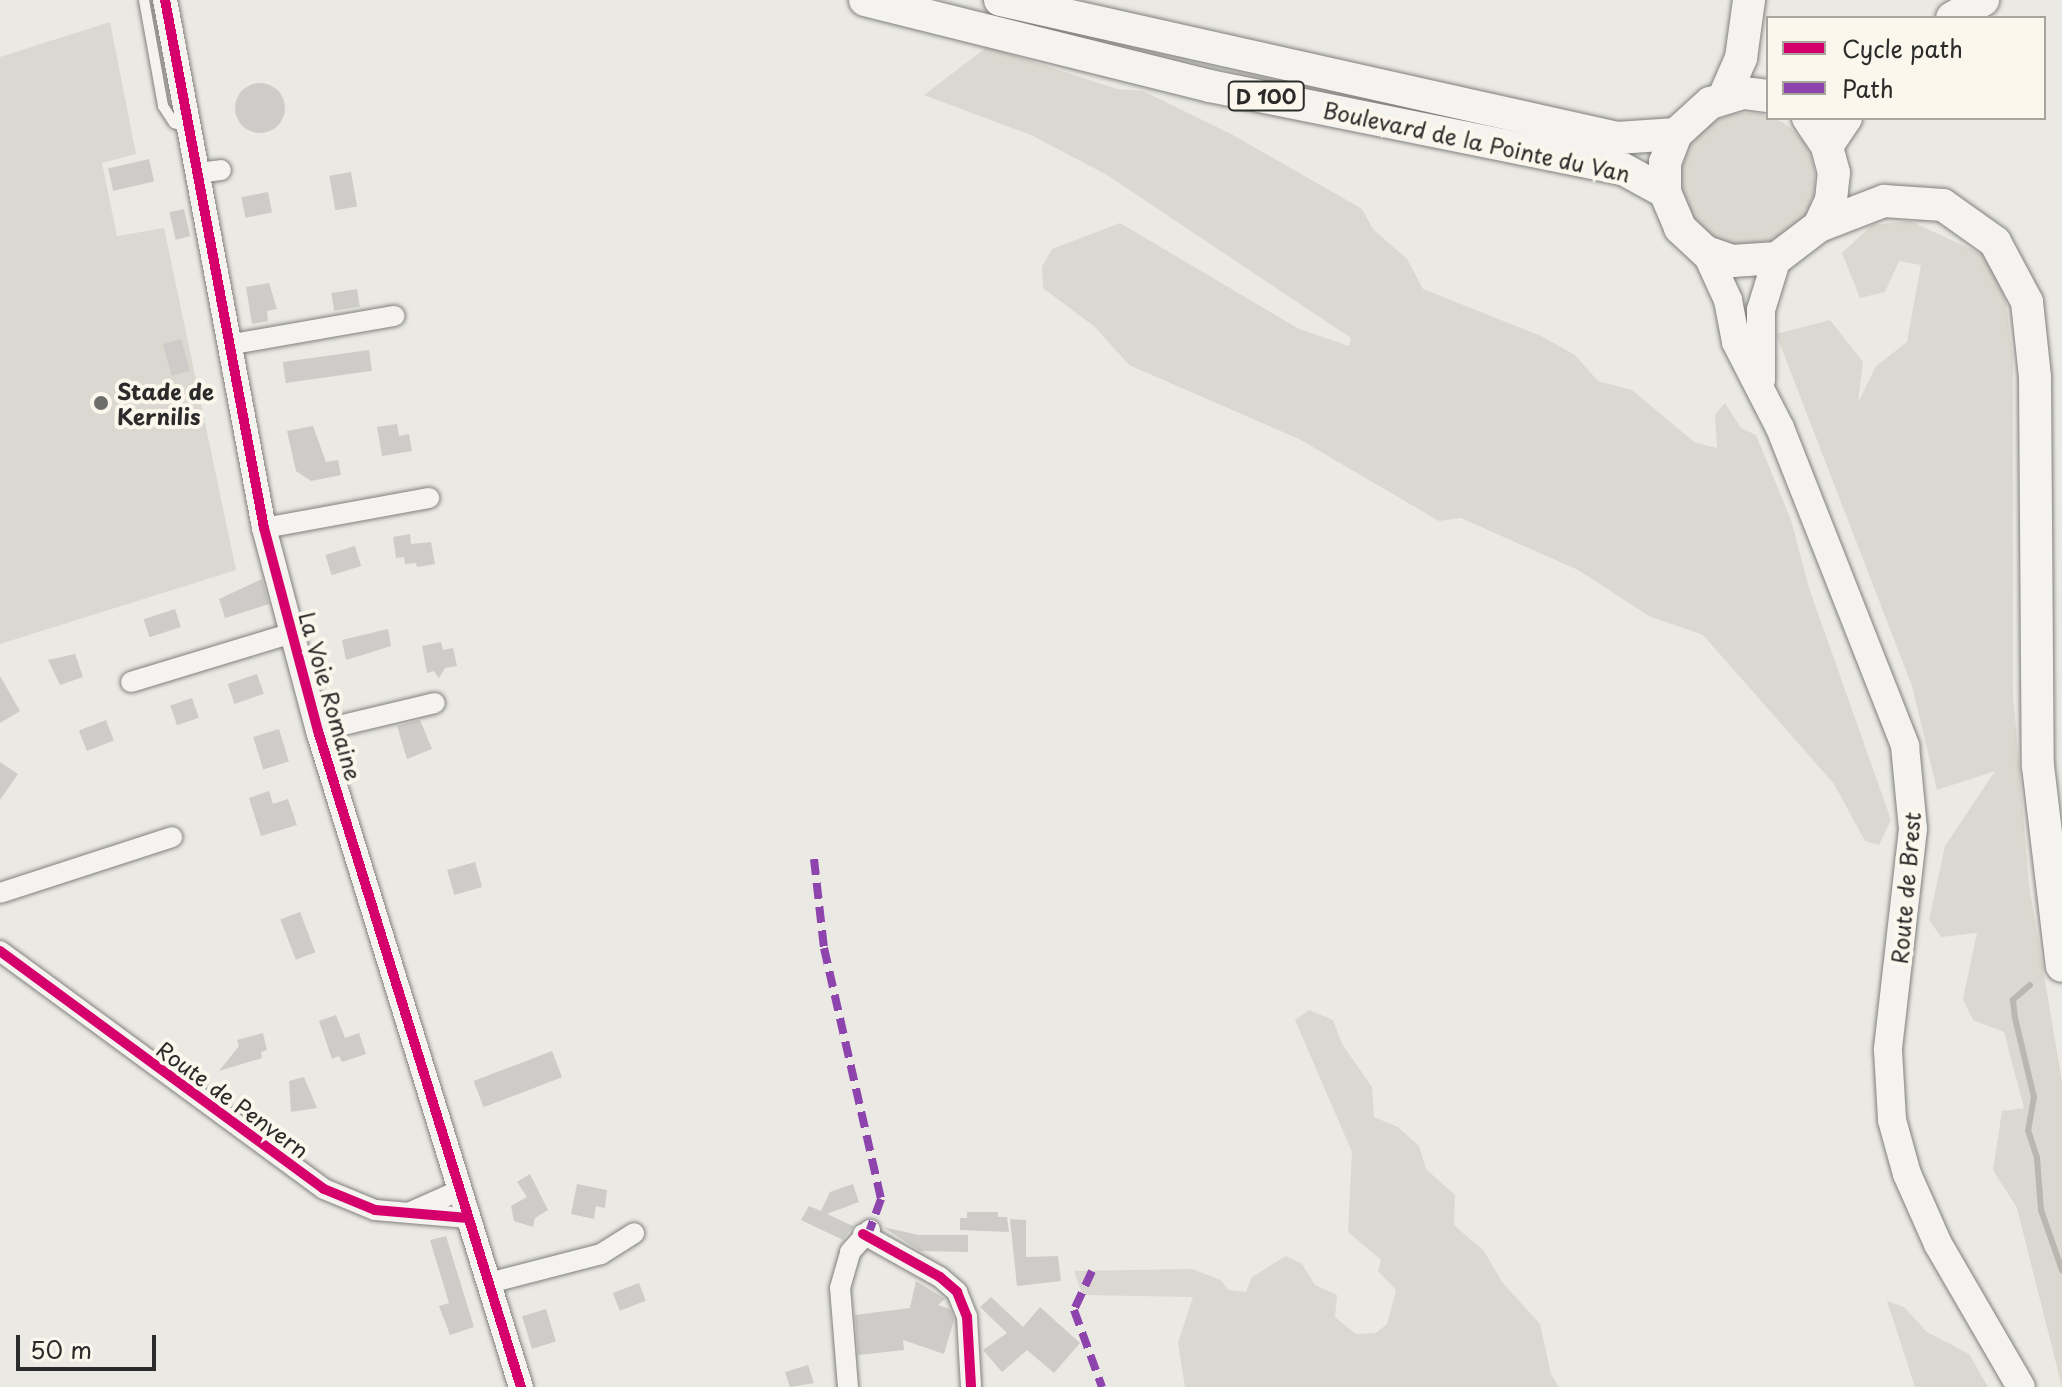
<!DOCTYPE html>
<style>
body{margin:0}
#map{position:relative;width:2062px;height:1387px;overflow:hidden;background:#eae9e4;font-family:"Playpen Sans",sans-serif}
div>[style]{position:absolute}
.green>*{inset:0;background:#dbd8d1}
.round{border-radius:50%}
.stream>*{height:6px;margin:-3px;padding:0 3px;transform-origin:3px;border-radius:3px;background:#b9b7b0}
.building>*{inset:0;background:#cdccc8;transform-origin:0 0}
.roads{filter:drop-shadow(0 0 2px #81807e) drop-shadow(0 0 2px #81807e)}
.service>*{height:10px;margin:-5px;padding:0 5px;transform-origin:5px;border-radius:5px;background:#f4f3ef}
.minor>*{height:20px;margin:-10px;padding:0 10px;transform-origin:10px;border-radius:10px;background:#f4f3ef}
.tertiary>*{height:24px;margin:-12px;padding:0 12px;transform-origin:12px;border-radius:12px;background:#f4f3ef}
.secondary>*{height:28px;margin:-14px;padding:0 14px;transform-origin:14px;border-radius:14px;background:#f4f3ef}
.primary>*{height:32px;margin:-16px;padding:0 16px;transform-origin:16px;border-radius:16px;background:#f4f3ef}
.trunk>*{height:32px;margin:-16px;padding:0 16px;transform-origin:16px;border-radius:16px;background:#f4f3ef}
.quiet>*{height:8px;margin-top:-4px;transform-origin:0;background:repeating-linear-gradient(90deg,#8e44ad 0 16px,transparent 0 24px)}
.cycleway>*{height:10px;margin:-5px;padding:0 5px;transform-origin:5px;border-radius:5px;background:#d6006c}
.dots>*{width:22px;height:22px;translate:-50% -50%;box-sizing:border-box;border:4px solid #fbf7ec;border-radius:50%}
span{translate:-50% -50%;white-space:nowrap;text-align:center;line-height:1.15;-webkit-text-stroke:8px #fbf7ec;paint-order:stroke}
.shield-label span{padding:2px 6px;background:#fbf7ec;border:2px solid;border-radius:6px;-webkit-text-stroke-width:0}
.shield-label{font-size:20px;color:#2b2b2b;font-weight:700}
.street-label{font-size:22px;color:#2b2b2b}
.poi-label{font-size:22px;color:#2b2b2b;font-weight:700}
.left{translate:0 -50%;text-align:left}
.legend{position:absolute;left:1766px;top:16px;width:280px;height:104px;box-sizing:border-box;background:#fbf7ec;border:2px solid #a8a59f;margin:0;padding:10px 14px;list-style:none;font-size:24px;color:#2b2b2b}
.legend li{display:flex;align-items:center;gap:16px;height:40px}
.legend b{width:40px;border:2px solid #a8a59f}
.scale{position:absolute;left:16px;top:1335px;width:140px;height:36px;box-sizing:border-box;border:4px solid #2b2b2b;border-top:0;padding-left:10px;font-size:24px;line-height:28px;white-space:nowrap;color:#2b2b2b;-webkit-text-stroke:6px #fbf7ec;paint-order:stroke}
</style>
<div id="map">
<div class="green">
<i style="clip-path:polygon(110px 22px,136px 154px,102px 163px,117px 236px,164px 228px,236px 570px,0 644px,0 57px)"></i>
<i style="clip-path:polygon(987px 47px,1117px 89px,1143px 91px,1231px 134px,1362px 209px,1373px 229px,1407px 259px,1423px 289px,1541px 336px,1575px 355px,1598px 381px,1632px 390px,1694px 442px,1717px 448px,1715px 414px,1725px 403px,1741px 428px,1756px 435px,1791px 520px,1809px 588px,1891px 820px,1879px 845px,1865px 841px,1834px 784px,1703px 635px,1649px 616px,1578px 570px,1461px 518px,1439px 521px,1299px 439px,1129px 365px,1095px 327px,1043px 288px,1042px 267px,1052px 249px,1120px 223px,1299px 329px,1349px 346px,1351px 338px,1107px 175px,1031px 135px,924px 95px)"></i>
<i class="round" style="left:1681px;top:113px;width:134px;height:134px"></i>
<i style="clip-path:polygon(1910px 221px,1988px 257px,2006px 302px,2013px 360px,2013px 693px,2029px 885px,2062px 1082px,2062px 1387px,2017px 1208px,1993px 1170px,2002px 1111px,2024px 1108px,2004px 1032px,1973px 1020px,1963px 999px,1977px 933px,1941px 937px,1929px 920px,1945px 846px,1995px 771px,1937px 790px,1912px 686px,1776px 334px,1830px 320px,1863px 362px,1858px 403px,1876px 366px,1907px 342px,1921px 265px,1899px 261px,1885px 292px,1860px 298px,1842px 253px,1872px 225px)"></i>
<i style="clip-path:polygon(1309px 1010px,1333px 1020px,1342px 1044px,1372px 1087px,1374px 1117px,1398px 1127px,1419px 1146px,1426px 1169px,1455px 1195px,1454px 1225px,1484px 1251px,1502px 1282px,1540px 1324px,1551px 1374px,1559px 1387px,1185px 1387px,1178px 1343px,1193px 1297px,1082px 1295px,1074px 1271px,1192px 1269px,1221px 1280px,1228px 1290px,1246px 1292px,1252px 1277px,1286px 1256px,1302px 1264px,1315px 1285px,1337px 1295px,1335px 1317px,1356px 1334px,1376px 1333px,1387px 1324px,1396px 1290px,1378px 1271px,1381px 1260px,1348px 1232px,1352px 1152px,1295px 1020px)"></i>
<i style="clip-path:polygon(1887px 1301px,1904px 1307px,1927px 1332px,1969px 1354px,1988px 1387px,1915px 1387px)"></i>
</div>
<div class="stream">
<i style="left:2030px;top:985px;width:23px;rotate:139deg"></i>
<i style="left:2013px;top:1000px;width:18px;rotate:84deg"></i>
<i style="left:2015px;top:1018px;width:81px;rotate:76.5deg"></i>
<i style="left:2034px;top:1097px;width:34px;rotate:100deg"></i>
<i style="left:2028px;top:1130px;width:29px;rotate:72deg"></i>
<i style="left:2037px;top:1158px;width:52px;rotate:85.6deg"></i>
<i style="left:2041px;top:1210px;width:64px;rotate:70.7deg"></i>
</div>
<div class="building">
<i class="round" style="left:235px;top:83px;width:50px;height:50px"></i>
<i style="left:149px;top:159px;width:23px;height:42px;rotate:77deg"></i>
<i style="left:351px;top:172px;width:35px;height:22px;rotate:80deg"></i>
<i style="left:268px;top:192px;width:21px;height:27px;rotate:79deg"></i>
<i style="left:184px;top:209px;width:28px;height:15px;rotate:77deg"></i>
<i style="clip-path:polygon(269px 283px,277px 309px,267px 311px,268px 321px,252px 324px,246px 287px)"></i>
<i style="left:357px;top:289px;width:18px;height:26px;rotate:81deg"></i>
<i style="left:181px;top:339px;width:33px;height:19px;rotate:74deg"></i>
<i style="left:369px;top:350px;width:21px;height:87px;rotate:82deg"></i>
<i style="clip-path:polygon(397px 424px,399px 436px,409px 434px,412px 451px,382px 456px,377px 427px)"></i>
<i style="clip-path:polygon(313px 426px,326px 462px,338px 460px,341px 475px,311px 481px,296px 471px,287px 431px)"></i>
<i style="clip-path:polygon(410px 534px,411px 544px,431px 542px,435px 564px,417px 567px,416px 563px,405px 564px,404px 557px,396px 558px,393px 537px)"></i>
<i style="left:355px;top:546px;width:21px;height:31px;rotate:73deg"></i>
<i style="clip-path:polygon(262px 579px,269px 604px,225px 618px,219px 599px)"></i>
<i style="left:175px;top:609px;width:19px;height:33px;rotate:72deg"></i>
<i style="clip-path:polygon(388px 629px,391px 646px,346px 660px,342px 640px)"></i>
<i style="clip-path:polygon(441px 642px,443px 650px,453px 648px,457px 666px,445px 668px,439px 678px,434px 671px,427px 673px,422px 646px)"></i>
<i style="clip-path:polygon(75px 654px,83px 677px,60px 685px,48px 660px)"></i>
<i style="left:257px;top:674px;width:21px;height:31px;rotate:71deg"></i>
<i style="clip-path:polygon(0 676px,20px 711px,0 723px)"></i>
<i style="left:192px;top:698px;width:21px;height:23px;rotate:71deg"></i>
<i style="left:106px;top:720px;width:22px;height:29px;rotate:69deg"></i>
<i style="clip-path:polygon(420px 720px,432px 749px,407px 759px,397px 726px)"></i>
<i style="left:279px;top:729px;width:34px;height:27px;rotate:73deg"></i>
<i style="clip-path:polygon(0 762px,18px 774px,0 800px)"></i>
<i style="clip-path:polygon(269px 791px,273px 804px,288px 799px,297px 825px,261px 836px,249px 798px)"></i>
<i style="left:475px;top:862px;width:26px;height:29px;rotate:74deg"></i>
<i style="left:300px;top:912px;width:43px;height:21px;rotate:69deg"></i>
<i style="clip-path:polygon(336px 1015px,345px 1038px,359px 1033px,366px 1054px,342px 1062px,339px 1056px,332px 1059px,319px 1021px)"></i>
<i style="clip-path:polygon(263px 1033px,267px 1050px,261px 1052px,262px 1058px,219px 1071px,239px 1046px,237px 1040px)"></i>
<i style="left:552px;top:1051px;width:28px;height:84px;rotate:69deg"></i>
<i style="clip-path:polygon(304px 1077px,317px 1108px,291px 1112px,289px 1081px)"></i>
<i style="clip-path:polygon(530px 1174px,548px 1210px,535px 1218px,533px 1227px,514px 1221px,511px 1206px,527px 1197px,517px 1182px)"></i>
<i style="clip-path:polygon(577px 1184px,607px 1190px,605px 1208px,596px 1206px,594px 1219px,571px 1214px)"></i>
<i style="clip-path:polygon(853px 1184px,859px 1202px,827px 1214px,853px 1226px,843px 1240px,801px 1220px,809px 1206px,821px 1211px,830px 1192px)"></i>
<i style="clip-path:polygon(967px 1212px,998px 1212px,998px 1217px,1007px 1217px,1009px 1232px,960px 1230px,960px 1218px,967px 1218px)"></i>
<i style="clip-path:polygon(1010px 1219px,1026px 1220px,1026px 1257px,1058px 1256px,1061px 1281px,1017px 1286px)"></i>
<i style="clip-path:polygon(883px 1227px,918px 1235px,968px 1235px,968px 1252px,920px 1251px)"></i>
<i style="clip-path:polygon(446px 1236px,474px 1327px,450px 1335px,439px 1306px,449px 1303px,430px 1240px)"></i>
<i style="clip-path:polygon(916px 1281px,945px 1299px,938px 1305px,950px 1309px,954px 1320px,944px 1354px,903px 1340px,904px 1350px,858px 1355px,855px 1315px,910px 1308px)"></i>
<i style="left:639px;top:1283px;width:19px;height:28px;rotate:69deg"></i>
<i style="clip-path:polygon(991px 1297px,1023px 1327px,1040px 1307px,1080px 1343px,1054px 1373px,1027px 1350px,1002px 1372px,983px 1350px,1007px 1333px,980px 1307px)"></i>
<i style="left:546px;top:1309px;width:34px;height:25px;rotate:73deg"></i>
<i style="clip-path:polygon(808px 1365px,814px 1383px,790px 1387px,785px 1372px)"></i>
</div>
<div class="roads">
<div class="service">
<i style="left:144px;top:0;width:108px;rotate:79.8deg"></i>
<i style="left:163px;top:106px;width:20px;rotate:57deg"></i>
<i style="left:174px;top:123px;width:12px;rotate:20deg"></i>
</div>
<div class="minor">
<i style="left:197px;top:173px;width:24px;rotate:-7deg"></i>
<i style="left:228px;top:345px;width:169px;rotate:-9.9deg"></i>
<i style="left:264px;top:528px;width:168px;rotate:-10.3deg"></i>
<i style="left:131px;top:682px;width:168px;rotate:-16.9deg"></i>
<i style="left:318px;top:731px;width:120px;rotate:-13.5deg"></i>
<i style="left:0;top:893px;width:181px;rotate:-18deg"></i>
<i style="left:0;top:951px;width:402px;rotate:36.3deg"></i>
<i style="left:324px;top:1189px;width:55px;rotate:22.4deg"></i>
<i style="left:375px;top:1210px;width:93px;rotate:4.9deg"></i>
<i style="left:411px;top:1212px;width:51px;rotate:-24.1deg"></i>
<i style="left:863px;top:1234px;width:88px;rotate:29.2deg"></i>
<i style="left:940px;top:1277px;width:23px;rotate:41deg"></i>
<i style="left:957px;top:1292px;width:27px;rotate:68deg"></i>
<i style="left:967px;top:1317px;width:70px;rotate:86.7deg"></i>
<i style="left:489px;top:1283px;width:116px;rotate:-14.5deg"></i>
<i style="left:601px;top:1254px;width:39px;rotate:-32deg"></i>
<i style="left:848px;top:1387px;width:99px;rotate:-94.6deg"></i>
<i style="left:840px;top:1288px;width:37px;rotate:-74deg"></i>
<i style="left:850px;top:1252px;width:30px;rotate:-48deg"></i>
</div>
<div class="tertiary">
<i style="left:165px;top:0;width:537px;rotate:79.38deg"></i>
<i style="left:264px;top:528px;width:210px;rotate:75.1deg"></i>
<i style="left:318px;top:731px;width:687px;rotate:72.81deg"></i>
</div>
<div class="secondary">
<i style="left:1706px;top:252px;width:53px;rotate:65.4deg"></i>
<i style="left:1728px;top:300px;width:43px;rotate:79.2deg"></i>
<i style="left:1736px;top:342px;width:97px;rotate:62.9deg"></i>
<i style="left:1780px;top:428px;width:342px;rotate:68.5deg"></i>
<i style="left:1905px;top:746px;width:83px;rotate:84.5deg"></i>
<i style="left:1913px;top:829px;width:222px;rotate:96.5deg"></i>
<i style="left:1888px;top:1050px;width:70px;rotate:86.7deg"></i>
<i style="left:1892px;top:1120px;width:56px;rotate:74.5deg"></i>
<i style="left:1907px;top:1174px;width:77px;rotate:66.1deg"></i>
<i style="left:1938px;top:1244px;width:165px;rotate:59.9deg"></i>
<i style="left:1761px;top:380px;width:70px;rotate:-90deg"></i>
<i style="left:1761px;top:310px;width:54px;rotate:-72.9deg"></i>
</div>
<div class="primary">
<i style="left:1952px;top:18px;width:36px;rotate:-30deg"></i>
<i style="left:1768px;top:96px;width:25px;rotate:-173deg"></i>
<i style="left:1743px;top:93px;width:34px;rotate:163deg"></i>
<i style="left:1710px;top:103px;width:46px;rotate:137.6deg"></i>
<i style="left:1676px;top:134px;width:30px;rotate:111deg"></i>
<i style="left:1665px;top:162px;width:30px;rotate:90deg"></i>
<i style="left:1665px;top:192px;width:39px;rotate:67deg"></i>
<i style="left:1680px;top:228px;width:35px;rotate:43deg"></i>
<i style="left:1706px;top:252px;width:28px;rotate:19deg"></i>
<i style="left:1732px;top:261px;width:45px;rotate:-3.8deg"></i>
<i style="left:1777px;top:258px;width:53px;rotate:-37.3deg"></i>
<i style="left:1819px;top:226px;width:29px;rotate:-65deg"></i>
<i style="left:1831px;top:200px;width:27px;rotate:-84deg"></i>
<i style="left:1834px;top:173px;width:28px;rotate:-105deg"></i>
<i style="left:1827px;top:146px;width:34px;rotate:-124deg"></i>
<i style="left:1827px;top:146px;width:34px;rotate:-56deg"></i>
</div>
<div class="trunk">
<i style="left:865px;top:0;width:356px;rotate:14deg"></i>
<i style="left:1210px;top:86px;width:421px;rotate:11.4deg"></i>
<i style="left:1623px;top:169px;width:48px;rotate:28.7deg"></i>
<i style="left:1000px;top:0;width:632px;rotate:12.61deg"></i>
<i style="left:1617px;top:138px;width:59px;rotate:-3.9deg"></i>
<i style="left:1724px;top:97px;width:43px;rotate:-66.4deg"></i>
<i style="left:1741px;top:58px;width:59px;rotate:-82.1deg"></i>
<i style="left:1819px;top:226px;width:70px;rotate:-21deg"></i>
<i style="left:1884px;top:201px;width:59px;rotate:3.9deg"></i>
<i style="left:1943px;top:205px;width:64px;rotate:35.4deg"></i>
<i style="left:1995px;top:242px;width:68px;rotate:61.9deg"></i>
<i style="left:2027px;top:302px;width:75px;rotate:83.9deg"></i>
<i style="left:2035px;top:377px;width:389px;rotate:89.6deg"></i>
<i style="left:2038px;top:766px;width:201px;rotate:83.2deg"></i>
</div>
</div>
<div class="quiet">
<i style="left:814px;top:859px;width:90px;rotate:83.6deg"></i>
<i style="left:824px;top:948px;width:257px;rotate:77.2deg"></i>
<i style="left:881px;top:1199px;width:33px;rotate:110deg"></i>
<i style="left:1092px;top:1271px;width:43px;rotate:114.8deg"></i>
<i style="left:1074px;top:1310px;width:82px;rotate:70deg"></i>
</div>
<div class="cycleway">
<i style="left:165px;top:0;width:537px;rotate:79.38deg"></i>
<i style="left:264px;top:528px;width:210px;rotate:75.1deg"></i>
<i style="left:318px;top:731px;width:687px;rotate:72.81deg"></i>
<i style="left:0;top:951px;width:402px;rotate:36.3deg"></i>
<i style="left:324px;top:1189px;width:55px;rotate:22.4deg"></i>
<i style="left:375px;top:1210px;width:93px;rotate:4.9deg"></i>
<i style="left:863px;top:1234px;width:88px;rotate:29.2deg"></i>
<i style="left:940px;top:1277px;width:23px;rotate:41deg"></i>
<i style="left:957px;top:1292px;width:27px;rotate:68deg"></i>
<i style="left:967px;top:1317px;width:70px;rotate:86.7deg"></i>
</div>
<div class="dots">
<i style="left:101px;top:403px;background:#6e6e6c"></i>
</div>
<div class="shield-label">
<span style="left:1266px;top:96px">D 100</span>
</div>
<div class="street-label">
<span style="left:1477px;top:141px;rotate:12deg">Boulevard de la Pointe du Van</span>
<span style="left:331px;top:696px;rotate:74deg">La Voie Romaine</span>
<span style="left:1905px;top:888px;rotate:-85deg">Route de Brest</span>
<span style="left:233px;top:1099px;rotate:36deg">Route de Penvern</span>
</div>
<div class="poi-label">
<span class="left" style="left:117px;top:403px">Stade de<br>Kernilis</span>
</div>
<ul class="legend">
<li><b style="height:10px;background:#d6006c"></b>Cycle path</li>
<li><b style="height:10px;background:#8e44ad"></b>Path</li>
</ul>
<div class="scale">50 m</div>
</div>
